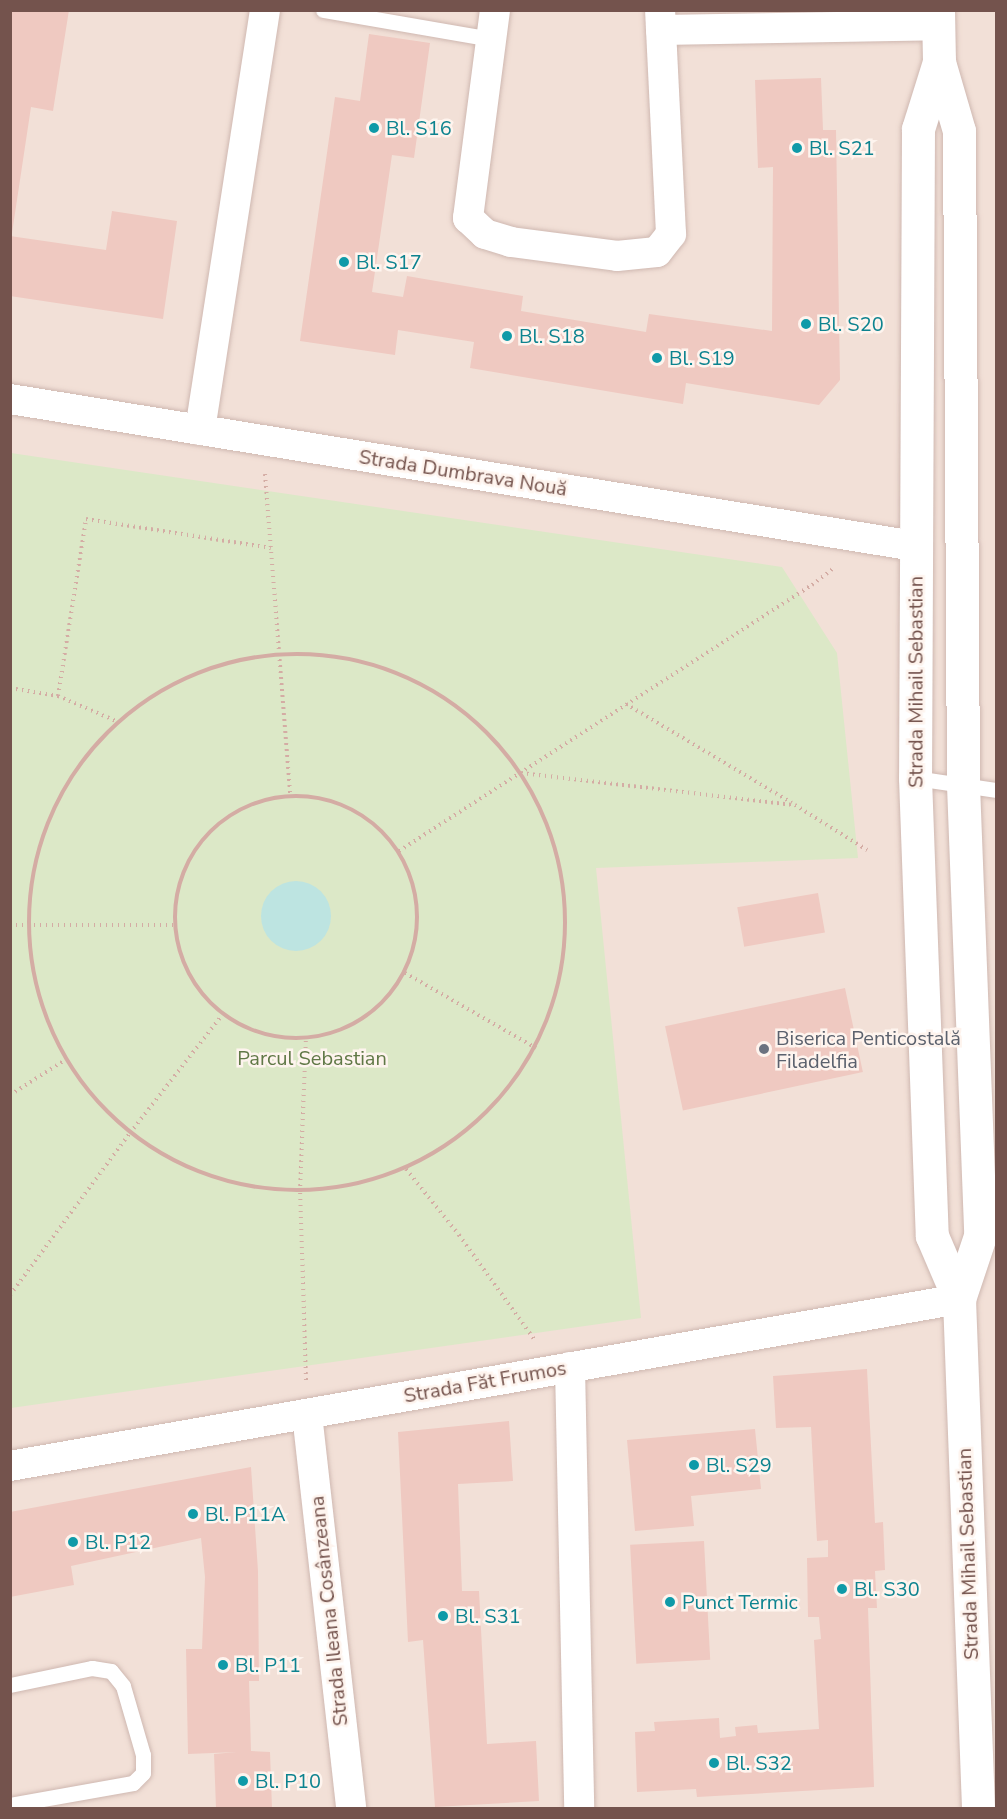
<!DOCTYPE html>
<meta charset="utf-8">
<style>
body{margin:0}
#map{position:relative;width:1007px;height:1819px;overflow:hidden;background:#fbefe8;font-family:"Nunito Sans",sans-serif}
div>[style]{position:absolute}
.residential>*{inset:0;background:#f2e0d7;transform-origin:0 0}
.green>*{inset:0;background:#dce8c7}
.water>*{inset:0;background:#bde4e1}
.round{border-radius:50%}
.building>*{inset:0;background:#efc9c1;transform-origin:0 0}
.path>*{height:4px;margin-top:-2px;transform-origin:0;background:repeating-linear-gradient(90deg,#d4aca4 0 1.5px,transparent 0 6px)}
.path>.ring{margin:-2px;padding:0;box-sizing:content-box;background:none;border:4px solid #d4aca4;border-radius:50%}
.roads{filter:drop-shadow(0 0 2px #cfb8b1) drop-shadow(0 0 2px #cfb8b1)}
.lane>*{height:15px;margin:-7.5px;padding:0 7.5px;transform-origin:7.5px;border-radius:7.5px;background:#fff}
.street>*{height:30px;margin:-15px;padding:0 15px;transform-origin:15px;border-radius:15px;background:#fff}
.secondary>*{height:33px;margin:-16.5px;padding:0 16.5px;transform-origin:16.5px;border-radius:16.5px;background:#fff}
.dots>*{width:16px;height:16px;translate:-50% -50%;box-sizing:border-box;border:3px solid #fef4ee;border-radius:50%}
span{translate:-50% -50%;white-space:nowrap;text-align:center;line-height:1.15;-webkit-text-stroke:5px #fef4ee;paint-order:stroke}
.culture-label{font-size:20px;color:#0d838f}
.left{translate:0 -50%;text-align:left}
.street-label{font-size:20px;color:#74534d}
.worship-label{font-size:20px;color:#5b616d}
.park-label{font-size:20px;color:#607846}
.frame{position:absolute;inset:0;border:12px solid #74534d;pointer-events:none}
</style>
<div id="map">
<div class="residential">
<i style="left:11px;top:11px;width:985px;height:1797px"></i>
</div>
<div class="green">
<i style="clip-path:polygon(11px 453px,782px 567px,837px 653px,858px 858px,596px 868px,641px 1318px,11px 1408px)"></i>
</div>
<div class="water">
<i class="round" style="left:261px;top:881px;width:70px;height:70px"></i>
</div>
<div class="building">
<i style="clip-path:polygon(10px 10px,69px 10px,53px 111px,31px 107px,12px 233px)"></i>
<i style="clip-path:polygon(369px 34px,430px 43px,414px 158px,392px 155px,372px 292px,403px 297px,407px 276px,523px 296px,521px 311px,646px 332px,649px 314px,772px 331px,773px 167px,758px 168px,755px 80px,821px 78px,823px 130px,836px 130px,840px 380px,819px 405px,686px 383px,683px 404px,470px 368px,474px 342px,398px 330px,395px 355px,300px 341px,335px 97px,360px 101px)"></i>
<i style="clip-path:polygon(112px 211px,177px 221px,163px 319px,10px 296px,10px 236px,106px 250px)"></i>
<i style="left:818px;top:893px;width:40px;height:82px;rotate:80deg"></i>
<i style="left:845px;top:988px;width:86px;height:184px;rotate:78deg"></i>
<i style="clip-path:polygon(867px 1369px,875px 1523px,883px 1522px,885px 1570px,875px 1571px,877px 1608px,868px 1608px,874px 1787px,697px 1797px,696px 1789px,637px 1792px,635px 1732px,655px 1731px,654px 1722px,719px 1718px,720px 1738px,736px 1736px,735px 1727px,757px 1725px,758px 1733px,819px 1729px,814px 1640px,821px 1639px,819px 1617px,808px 1617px,807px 1558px,828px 1557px,828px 1540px,817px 1541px,811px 1427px,776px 1428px,773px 1376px)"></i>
<i style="clip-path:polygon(509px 1421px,513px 1481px,458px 1484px,462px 1591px,479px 1591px,487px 1744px,536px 1741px,539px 1801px,435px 1807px,423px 1640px,408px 1642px,398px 1432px)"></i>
<i style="clip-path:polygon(755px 1429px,761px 1489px,691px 1496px,694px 1526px,635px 1531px,627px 1440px)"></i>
<i style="clip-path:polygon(251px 1467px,258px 1571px,259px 1681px,249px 1681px,251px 1751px,270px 1752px,272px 1808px,216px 1808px,214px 1754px,237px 1752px,188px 1754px,186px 1649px,202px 1649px,205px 1577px,201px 1538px,71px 1566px,74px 1585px,10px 1597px,10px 1512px)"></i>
<i style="left:704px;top:1541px;width:119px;height:74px;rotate:87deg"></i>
</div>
<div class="path">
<i style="left:265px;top:474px;width:322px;rotate:85.5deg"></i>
<i class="ring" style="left:29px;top:654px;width:532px;height:532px"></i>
<i style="left:10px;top:688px;width:49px;rotate:9.5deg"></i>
<i style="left:58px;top:696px;width:179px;rotate:-81deg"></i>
<i style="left:86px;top:519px;width:187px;rotate:8.9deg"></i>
<i style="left:58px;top:696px;width:63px;rotate:23.3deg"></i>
<i style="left:626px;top:704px;width:193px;rotate:30.8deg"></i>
<i style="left:521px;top:773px;width:276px;rotate:6.7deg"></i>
<i style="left:795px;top:805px;width:85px;rotate:32deg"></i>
<i class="ring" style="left:175px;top:796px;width:238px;height:238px"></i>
<i style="left:399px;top:851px;width:491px;rotate:-32.8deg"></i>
<i style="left:812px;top:585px;width:28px;rotate:-38deg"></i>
<i style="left:10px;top:925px;width:164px"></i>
<i style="left:405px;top:973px;width:151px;rotate:29.8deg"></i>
<i style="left:10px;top:1095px;width:65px;rotate:-32.5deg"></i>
<i style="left:406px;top:1169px;width:85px;rotate:51.2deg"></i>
<i style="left:459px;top:1235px;width:128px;rotate:54.2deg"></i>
<i style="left:10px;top:1295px;width:202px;rotate:-53.5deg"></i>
<i style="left:130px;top:1133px;width:151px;rotate:-52deg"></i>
<i style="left:306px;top:1380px;width:188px;rotate:-91.8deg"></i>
<i style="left:300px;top:1192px;width:153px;rotate:-87.8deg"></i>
</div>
<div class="roads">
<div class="lane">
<i style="left:323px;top:10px;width:170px;rotate:9.8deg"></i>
<i style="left:915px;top:778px;width:82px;rotate:8.4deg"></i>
<i style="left:10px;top:1685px;width:84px;rotate:-11.7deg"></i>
<i style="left:92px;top:1668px;width:19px;rotate:9deg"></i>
<i style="left:111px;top:1671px;width:19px;rotate:51deg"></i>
<i style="left:123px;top:1686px;width:72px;rotate:73.8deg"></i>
<i style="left:143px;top:1755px;width:18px;rotate:90deg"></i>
<i style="left:143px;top:1773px;width:14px;rotate:135deg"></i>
<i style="left:133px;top:1783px;width:125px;rotate:169.9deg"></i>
</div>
<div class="street">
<i style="left:495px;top:10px;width:210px;rotate:97.4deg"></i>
<i style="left:468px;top:218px;width:23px;rotate:43deg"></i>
<i style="left:485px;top:234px;width:27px;rotate:17deg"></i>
<i style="left:511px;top:242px;width:107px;rotate:7.5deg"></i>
<i style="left:617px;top:256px;width:40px;rotate:-5.7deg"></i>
<i style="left:657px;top:252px;width:23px;rotate:-52deg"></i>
<i style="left:671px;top:234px;width:224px;rotate:-92.8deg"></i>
<i style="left:661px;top:30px;width:277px;rotate:-1deg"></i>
<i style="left:10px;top:399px;width:917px;rotate:9.23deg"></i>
<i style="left:200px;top:430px;width:425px;rotate:-81.2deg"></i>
<i style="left:570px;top:1367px;width:441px;rotate:88.8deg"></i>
<i style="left:307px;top:1414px;width:396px;rotate:83.6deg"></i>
<i style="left:10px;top:1466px;width:964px;rotate:-9.98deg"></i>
</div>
<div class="secondary">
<i style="left:938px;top:10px;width:52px;rotate:88.9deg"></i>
<i style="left:939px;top:62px;width:72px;rotate:73.8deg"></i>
<i style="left:959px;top:131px;width:654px;rotate:89.65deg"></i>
<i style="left:963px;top:785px;width:451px;rotate:87.8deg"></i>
<i style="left:980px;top:1236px;width:66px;rotate:108.4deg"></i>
<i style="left:959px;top:1299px;width:509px;rotate:87.86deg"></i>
<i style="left:939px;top:62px;width:70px;rotate:107.4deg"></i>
<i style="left:918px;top:129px;width:649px;rotate:90.26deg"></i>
<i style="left:915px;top:778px;width:458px;rotate:87.9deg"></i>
<i style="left:932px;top:1236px;width:69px;rotate:66.8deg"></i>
</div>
</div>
<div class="dots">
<i style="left:374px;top:128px;background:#0f9aa8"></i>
<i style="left:797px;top:148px;background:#0f9aa8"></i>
<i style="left:344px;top:262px;background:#0f9aa8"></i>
<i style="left:806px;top:324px;background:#0f9aa8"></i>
<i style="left:507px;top:336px;background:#0f9aa8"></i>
<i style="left:657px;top:358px;background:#0f9aa8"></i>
<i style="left:764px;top:1049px;background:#6b7280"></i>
<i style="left:694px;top:1465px;background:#0f9aa8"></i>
<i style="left:193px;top:1514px;background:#0f9aa8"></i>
<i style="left:73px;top:1542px;background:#0f9aa8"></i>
<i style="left:842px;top:1589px;background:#0f9aa8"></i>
<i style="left:670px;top:1602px;background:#0f9aa8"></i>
<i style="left:443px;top:1616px;background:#0f9aa8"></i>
<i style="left:223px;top:1665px;background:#0f9aa8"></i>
<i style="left:714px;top:1763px;background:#0f9aa8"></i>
<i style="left:243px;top:1781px;background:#0f9aa8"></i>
</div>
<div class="culture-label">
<span class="left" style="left:386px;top:128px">Bl. S16</span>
<span class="left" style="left:809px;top:148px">Bl. S21</span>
<span class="left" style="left:356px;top:262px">Bl. S17</span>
<span class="left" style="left:818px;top:324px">Bl. S20</span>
<span class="left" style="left:519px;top:336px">Bl. S18</span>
<span class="left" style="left:669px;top:358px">Bl. S19</span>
<span class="left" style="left:706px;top:1465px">Bl. S29</span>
<span class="left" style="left:205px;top:1514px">Bl. P11A</span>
<span class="left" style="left:85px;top:1542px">Bl. P12</span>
<span class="left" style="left:854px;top:1589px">Bl. S30</span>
<span class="left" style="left:682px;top:1602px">Punct Termic</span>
<span class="left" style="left:455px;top:1616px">Bl. S31</span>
<span class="left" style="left:235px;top:1665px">Bl. P11</span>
<span class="left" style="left:726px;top:1763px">Bl. S32</span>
<span class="left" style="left:255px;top:1781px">Bl. P10</span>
</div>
<div class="street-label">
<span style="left:463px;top:473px;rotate:9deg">Strada Dumbrava Nouă</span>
<span style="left:916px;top:682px;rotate:-90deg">Strada Mihail Sebastian</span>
<span style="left:485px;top:1382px;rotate:-10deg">Strada Făt Frumos</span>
<span style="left:968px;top:1554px;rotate:-92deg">Strada Mihail Sebastian</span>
<span style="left:329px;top:1611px;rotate:-96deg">Strada Ileana Cosânzeana</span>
</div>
<div class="worship-label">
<span class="left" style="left:776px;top:1050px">Biserica Penticostală<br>Filadelfia</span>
</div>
<div class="park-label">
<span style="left:312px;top:1058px">Parcul Sebastian</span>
</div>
<div class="frame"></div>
</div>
